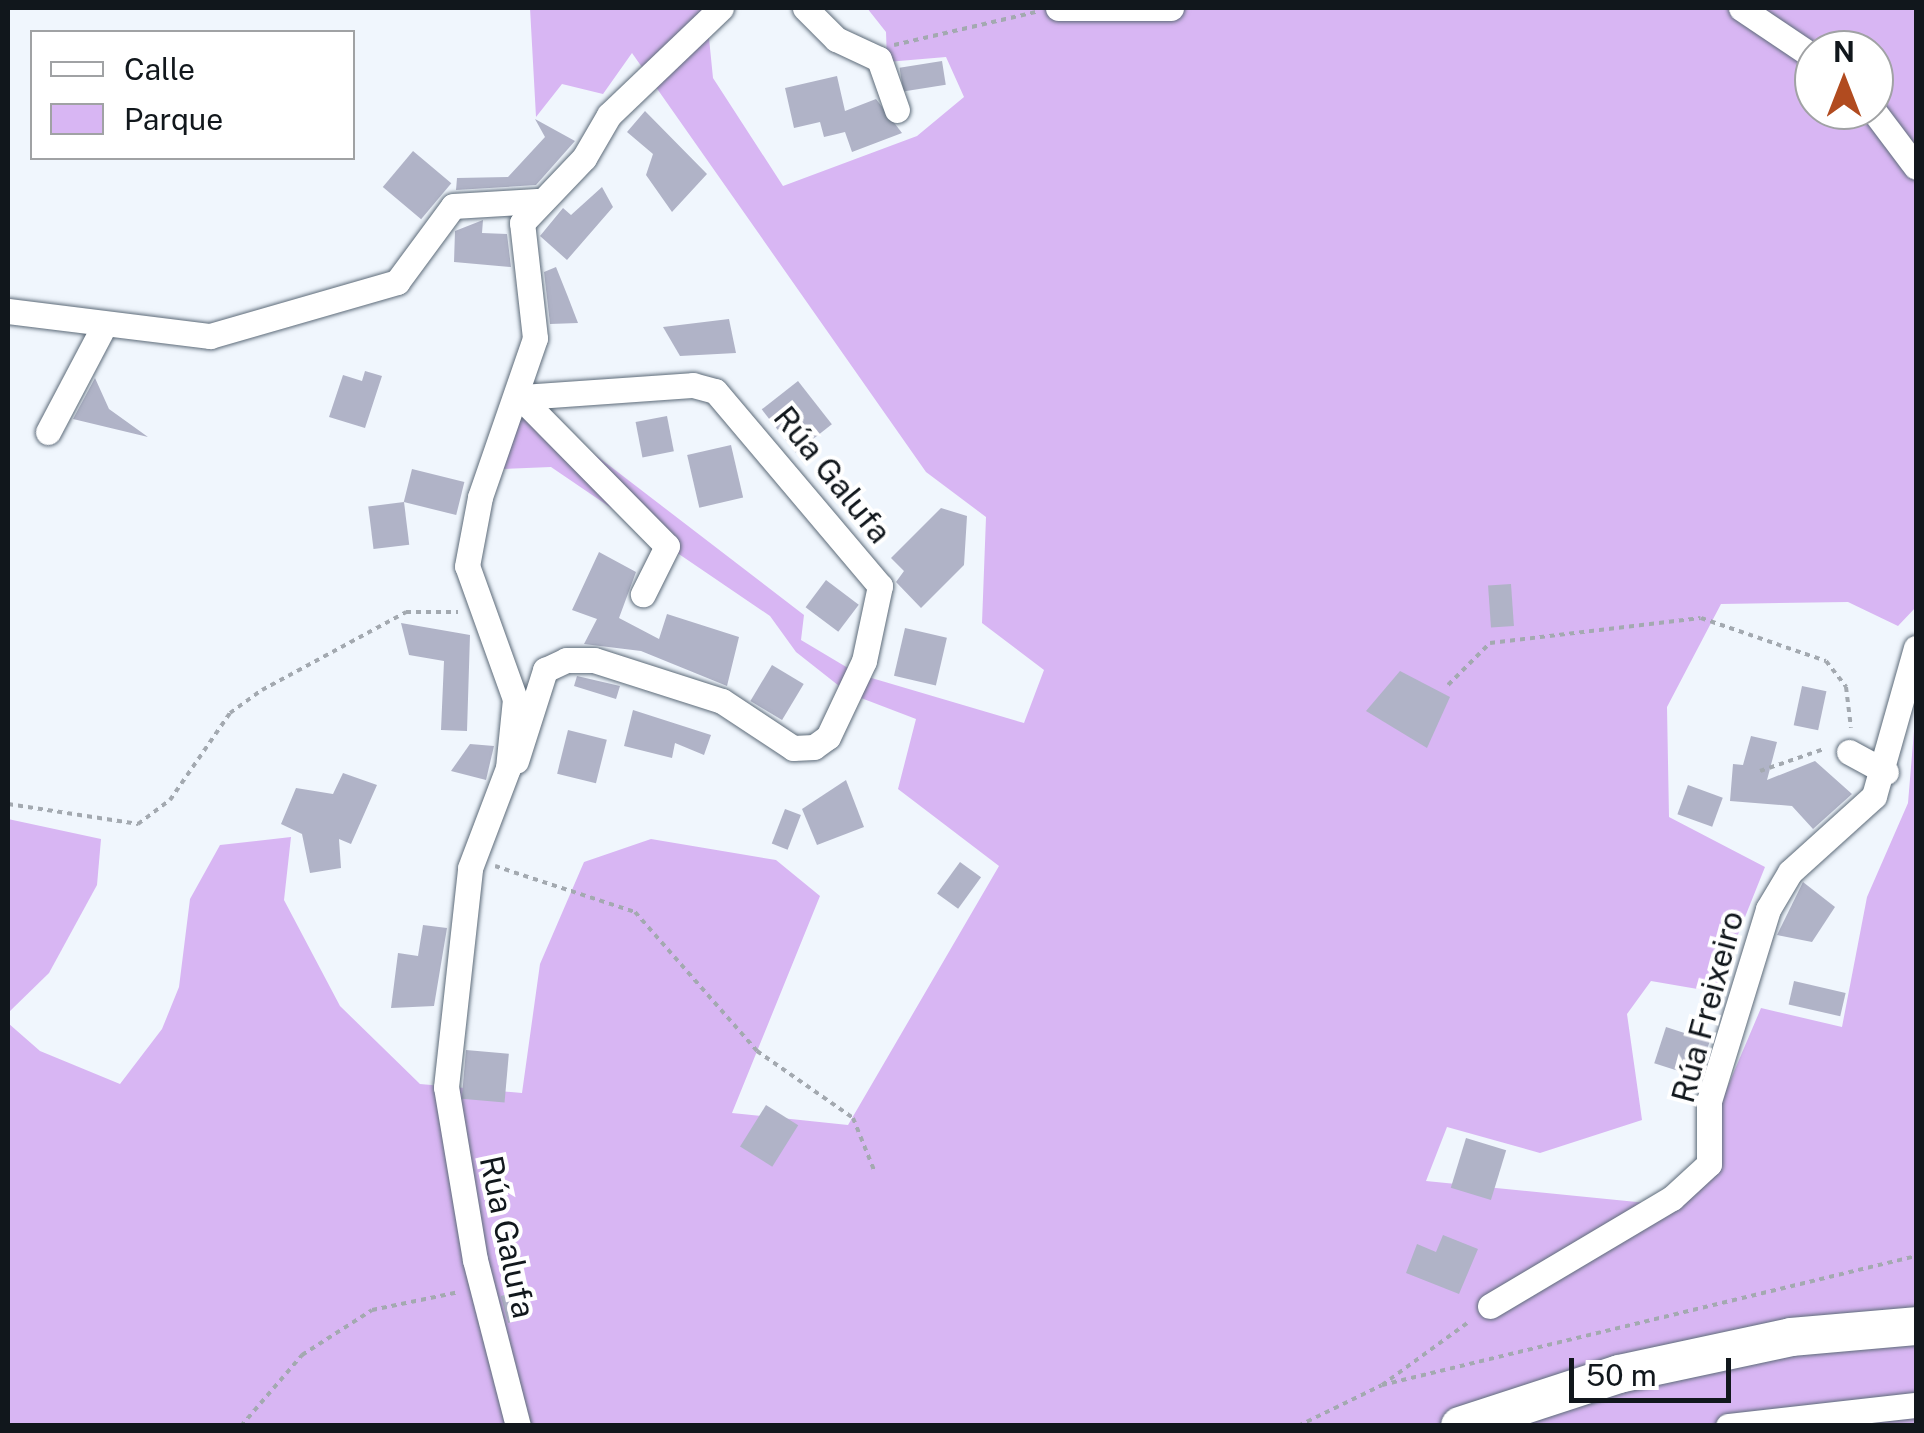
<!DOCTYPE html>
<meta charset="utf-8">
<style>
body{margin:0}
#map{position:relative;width:1924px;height:1433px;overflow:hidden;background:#f0f6fd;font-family:"Public Sans",sans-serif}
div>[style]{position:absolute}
.green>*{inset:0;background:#d8b6f3}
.building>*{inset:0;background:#b0b3c7;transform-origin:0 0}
.path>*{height:4px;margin-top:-2px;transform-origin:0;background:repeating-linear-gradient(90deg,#a3a9b0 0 5px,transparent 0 10px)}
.roads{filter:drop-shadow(0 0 2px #5d6b79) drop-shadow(0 0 2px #5d6b79)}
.minor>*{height:25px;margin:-12.5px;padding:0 12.5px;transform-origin:12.5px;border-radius:12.5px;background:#fff}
.highway>*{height:38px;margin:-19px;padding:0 19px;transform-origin:19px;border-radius:19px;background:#fff}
span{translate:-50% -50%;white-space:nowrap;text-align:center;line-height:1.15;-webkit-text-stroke:8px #fff;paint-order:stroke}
.street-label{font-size:32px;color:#11171c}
.frame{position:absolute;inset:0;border:10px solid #11171c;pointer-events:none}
.legend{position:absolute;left:30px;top:30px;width:325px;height:130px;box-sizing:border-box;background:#fff;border:2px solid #a0a2a4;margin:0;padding:12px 18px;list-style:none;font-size:30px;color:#11171c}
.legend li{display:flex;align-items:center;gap:20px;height:50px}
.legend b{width:50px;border:2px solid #a0a2a4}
.north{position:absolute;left:1794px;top:30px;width:100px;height:100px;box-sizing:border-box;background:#fff;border:2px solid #a0a2a4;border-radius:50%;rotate:0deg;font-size:28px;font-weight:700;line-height:40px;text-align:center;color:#11171c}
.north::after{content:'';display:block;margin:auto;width:35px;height:45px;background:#b14b1f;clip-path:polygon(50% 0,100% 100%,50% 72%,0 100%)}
.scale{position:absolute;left:1569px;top:1358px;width:162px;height:45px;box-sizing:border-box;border:5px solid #11171c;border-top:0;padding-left:12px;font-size:30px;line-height:35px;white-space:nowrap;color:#11171c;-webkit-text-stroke:8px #fff;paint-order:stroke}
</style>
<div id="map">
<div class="green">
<i style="clip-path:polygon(evenodd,530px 8px,706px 8px,713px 78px,783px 186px,917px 136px,964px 97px,946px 57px,887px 62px,886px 32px,867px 8px,1916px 8px,1916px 607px,1898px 626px,1848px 602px,1721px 604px,1667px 707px,1669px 817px,1765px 867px,1715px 992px,1651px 981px,1627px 1014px,1642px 1120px,1540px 1153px,1447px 1127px,1426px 1181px,1677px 1206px,1761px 1008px,1842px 1027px,1867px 897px,1908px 803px,1916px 707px,1916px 1425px,8px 1425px,8px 1023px,40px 1051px,120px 1084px,162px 1029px,179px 987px,190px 899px,220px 845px,291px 837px,284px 900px,340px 1006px,420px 1084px,522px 1093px,540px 964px,584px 862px,651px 839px,776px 860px,820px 896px,732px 1113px,848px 1125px,999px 866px,898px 789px,916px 719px,848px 693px,796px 652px,770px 616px,551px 467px,480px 470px,520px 397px,804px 615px,801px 640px,858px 674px,1024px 723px,1044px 670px,982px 623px,986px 517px,926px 472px,632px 53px,603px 94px,562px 84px,536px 117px,530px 8px,1814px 50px,1874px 50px,1874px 110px,1814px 110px,1814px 50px)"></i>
<i style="clip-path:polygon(8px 819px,101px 839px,97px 885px,49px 973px,8px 1013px)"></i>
</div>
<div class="building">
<i style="left:942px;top:61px;width:24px;height:43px;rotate:81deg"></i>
<i style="clip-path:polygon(837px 76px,845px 111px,876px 99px,902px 133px,852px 152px,845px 132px,824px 137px,820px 122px,794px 128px,785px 88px)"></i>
<i style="clip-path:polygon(645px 111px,707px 174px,672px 212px,646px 175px,653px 154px,627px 132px)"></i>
<i style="clip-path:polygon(535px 119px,575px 141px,536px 185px,456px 190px,457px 178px,508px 177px,545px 137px)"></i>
<i style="left:413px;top:151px;width:50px;height:47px;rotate:40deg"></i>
<i style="clip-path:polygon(602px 187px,613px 207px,567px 260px,540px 236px,563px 208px,571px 215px)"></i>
<i style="clip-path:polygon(483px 220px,482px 233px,507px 234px,511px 267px,454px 262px,455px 231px)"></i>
<i style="clip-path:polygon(556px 267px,568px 297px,578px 323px,550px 324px,544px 272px)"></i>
<i style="clip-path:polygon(729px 319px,736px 353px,680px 356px,663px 327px)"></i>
<i style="clip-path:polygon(365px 371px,382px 376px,365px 428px,329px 417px,343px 375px,362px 381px)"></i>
<i style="clip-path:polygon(95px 378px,109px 409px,148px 437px,73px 419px)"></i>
<i style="left:798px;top:381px;width:55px;height:46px;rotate:52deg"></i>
<i style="left:667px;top:416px;width:36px;height:32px;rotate:79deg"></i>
<i style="left:731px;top:445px;width:54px;height:45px;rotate:77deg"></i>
<i style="left:412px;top:469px;width:54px;height:34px;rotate:14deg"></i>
<i style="left:404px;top:502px;width:43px;height:36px;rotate:83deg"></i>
<i style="clip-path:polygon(941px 508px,967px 516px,964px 565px,921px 608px,896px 582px,904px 571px,891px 558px)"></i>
<i style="clip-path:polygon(599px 552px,636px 572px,619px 618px,659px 639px,667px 614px,739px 637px,727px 686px,641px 651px,584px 644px,597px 619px,572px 610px)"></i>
<i style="left:826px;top:580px;width:41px;height:34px;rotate:37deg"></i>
<i style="left:1511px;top:584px;width:42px;height:23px;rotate:86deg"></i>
<i style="clip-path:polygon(401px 623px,470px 635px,467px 731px,441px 730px,444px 661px,409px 655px)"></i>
<i style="left:905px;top:628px;width:43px;height:49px;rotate:13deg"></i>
<i style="left:772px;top:665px;width:37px;height:42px;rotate:31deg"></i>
<i style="clip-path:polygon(1400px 671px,1450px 697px,1427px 748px,1366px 711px)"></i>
<i style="clip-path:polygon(577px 676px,620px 686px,616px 699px,574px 686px)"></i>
<i style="left:1802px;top:686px;width:25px;height:40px;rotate:12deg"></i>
<i style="clip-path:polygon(633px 710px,711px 735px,704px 755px,675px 743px,672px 758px,624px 746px)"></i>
<i style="left:568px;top:730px;width:40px;height:45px;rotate:14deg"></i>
<i style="clip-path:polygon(1751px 736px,1777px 742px,1767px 780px,1815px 761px,1852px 794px,1813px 829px,1792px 806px,1730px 801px,1733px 764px,1743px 765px)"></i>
<i style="clip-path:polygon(470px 744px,494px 746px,486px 780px,451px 771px)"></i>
<i style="clip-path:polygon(343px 773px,377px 785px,351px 844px,339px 839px,341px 868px,310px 873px,302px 834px,281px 824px,296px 788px,333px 794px)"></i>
<i style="clip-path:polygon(846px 780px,864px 827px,817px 845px,802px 809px)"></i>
<i style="left:1688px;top:785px;width:37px;height:31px;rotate:20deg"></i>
<i style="left:785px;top:809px;width:17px;height:37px;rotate:21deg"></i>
<i style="left:960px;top:862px;width:26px;height:39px;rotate:36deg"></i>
<i style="clip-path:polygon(1803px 882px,1835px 907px,1812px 942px,1777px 935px)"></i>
<i style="clip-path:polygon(423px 925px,447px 928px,434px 1006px,391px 1008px,398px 953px,418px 956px)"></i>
<i style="left:1794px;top:981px;width:53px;height:24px;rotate:13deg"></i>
<i style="left:1666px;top:1027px;width:46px;height:38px;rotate:18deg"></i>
<i style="left:466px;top:1050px;width:43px;height:49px;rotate:5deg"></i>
<i style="left:766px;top:1105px;width:38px;height:49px;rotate:32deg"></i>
<i style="left:1466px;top:1138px;width:42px;height:52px;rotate:17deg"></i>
<i style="clip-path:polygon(1443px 1235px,1478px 1249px,1459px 1294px,1406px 1273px,1417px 1244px,1436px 1252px)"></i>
<i style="left:523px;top:1290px;width:28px;height:23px;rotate:75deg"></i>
</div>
<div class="path">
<i style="left:894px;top:45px;width:146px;rotate:-13.1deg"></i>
<i style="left:1448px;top:685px;width:59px;rotate:-45deg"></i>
<i style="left:1490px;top:643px;width:212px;rotate:-6.8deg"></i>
<i style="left:1701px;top:618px;width:132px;rotate:19deg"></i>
<i style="left:1826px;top:661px;width:33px;rotate:52deg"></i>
<i style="left:1846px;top:687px;width:41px;rotate:83deg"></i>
<i style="left:1760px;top:771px;width:68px;rotate:-19deg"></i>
<i style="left:8px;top:804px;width:132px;rotate:8.7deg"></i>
<i style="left:138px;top:824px;width:40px;rotate:-37deg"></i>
<i style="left:170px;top:800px;width:106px;rotate:-55.4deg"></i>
<i style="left:230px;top:713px;width:39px;rotate:-36deg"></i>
<i style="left:262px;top:690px;width:164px;rotate:-28.4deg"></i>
<i style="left:406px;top:612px;width:52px"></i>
<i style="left:495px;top:866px;width:147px;rotate:18.2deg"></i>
<i style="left:635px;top:912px;width:185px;rotate:48.7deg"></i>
<i style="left:757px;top:1051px;width:117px;rotate:34.9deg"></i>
<i style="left:853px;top:1118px;width:56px;rotate:68deg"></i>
<i style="left:1382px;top:1385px;width:549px;rotate:-13.58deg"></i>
<i style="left:241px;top:1426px;width:94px;rotate:-49.3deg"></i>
<i style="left:302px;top:1355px;width:83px;rotate:-32.7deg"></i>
<i style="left:372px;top:1310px;width:89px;rotate:-11.7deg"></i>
<i style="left:1298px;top:1426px;width:93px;rotate:-26deg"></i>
<i style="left:1382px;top:1385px;width:109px;rotate:-36deg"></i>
</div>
<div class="roads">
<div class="minor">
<i style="left:805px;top:8px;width:44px;rotate:45deg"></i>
<i style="left:836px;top:39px;width:47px;rotate:24.9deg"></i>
<i style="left:879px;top:59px;width:54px;rotate:70.6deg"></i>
<i style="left:1058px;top:8px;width:113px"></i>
<i style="left:1741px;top:8px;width:88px;rotate:33.9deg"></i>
<i style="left:1873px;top:110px;width:71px;rotate:53deg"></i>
<i style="left:8px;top:311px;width:204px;rotate:7.1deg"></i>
<i style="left:210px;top:336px;width:195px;rotate:-16.1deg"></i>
<i style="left:397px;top:282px;width:94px;rotate:-53.6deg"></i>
<i style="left:453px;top:206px;width:84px;rotate:-3.4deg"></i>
<i style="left:520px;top:397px;width:209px;rotate:45.4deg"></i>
<i style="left:667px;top:546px;width:54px;rotate:116.6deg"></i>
<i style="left:48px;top:432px;width:120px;rotate:-62.2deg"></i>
<i style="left:1849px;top:752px;width:42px;rotate:28.4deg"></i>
<i style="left:516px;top:761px;width:96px;rotate:-72.3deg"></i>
<i style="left:545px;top:670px;width:23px;rotate:-25deg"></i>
<i style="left:566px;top:660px;width:28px"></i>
<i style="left:594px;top:660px;width:134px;rotate:17.8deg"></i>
<i style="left:722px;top:701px;width:85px;rotate:33.5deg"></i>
<i style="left:793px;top:748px;width:21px;rotate:-3deg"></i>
<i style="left:814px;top:747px;width:17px;rotate:-36deg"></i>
<i style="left:828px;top:737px;width:84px;rotate:-64.7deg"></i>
<i style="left:864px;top:661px;width:77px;rotate:-78deg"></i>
<i style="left:880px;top:586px;width:255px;rotate:-130.2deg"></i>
<i style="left:715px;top:391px;width:23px;rotate:-165deg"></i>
<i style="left:693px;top:385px;width:173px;rotate:176deg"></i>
<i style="left:1490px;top:1306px;width:212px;rotate:-30.7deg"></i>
<i style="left:1672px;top:1198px;width:50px;rotate:-42.6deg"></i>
<i style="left:1709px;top:1164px;width:63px;rotate:-90deg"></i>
<i style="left:1709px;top:1101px;width:201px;rotate:-72.9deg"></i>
<i style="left:1768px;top:909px;width:43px;rotate:-59.3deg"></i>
<i style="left:1790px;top:872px;width:113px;rotate:-42.1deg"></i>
<i style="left:1874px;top:796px;width:154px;rotate:-74.2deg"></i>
<i style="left:518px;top:1426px;width:171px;rotate:-104.5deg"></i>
<i style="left:475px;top:1260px;width:175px;rotate:-99.5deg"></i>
<i style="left:446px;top:1087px;width:220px;rotate:-83.7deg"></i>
<i style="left:470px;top:868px;width:107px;rotate:-69.2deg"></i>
<i style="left:508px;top:768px;width:69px;rotate:-84.2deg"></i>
<i style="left:515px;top:699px;width:141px;rotate:-109.8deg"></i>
<i style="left:467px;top:566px;width:70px;rotate:-79.3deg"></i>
<i style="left:480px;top:497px;width:168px;rotate:-70.9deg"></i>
<i style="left:535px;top:338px;width:116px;rotate:-96.4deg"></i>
<i style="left:522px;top:223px;width:90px;rotate:-46.4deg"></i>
<i style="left:584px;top:158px;width:50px;rotate:-59.8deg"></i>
<i style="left:609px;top:115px;width:155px;rotate:-43.7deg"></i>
<i style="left:1728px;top:1426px;width:189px;rotate:-6.4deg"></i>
</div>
<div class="highway">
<i style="left:1460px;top:1426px;width:167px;rotate:-18.1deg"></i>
<i style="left:1619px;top:1374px;width:176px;rotate:-12.1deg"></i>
<i style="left:1791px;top:1337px;width:125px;rotate:-5deg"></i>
</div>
</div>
<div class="street-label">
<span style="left:832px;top:475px;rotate:51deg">Rúa Galufa</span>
<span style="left:1708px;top:1007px;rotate:-75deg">Rúa Freixeiro</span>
<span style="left:507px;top:1237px;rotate:78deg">Rúa Galufa</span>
</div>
<div class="frame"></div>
<ul class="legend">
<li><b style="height:12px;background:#fff"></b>Calle</li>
<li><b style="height:28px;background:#d8b6f3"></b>Parque</li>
</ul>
<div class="north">N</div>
<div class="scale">50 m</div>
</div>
